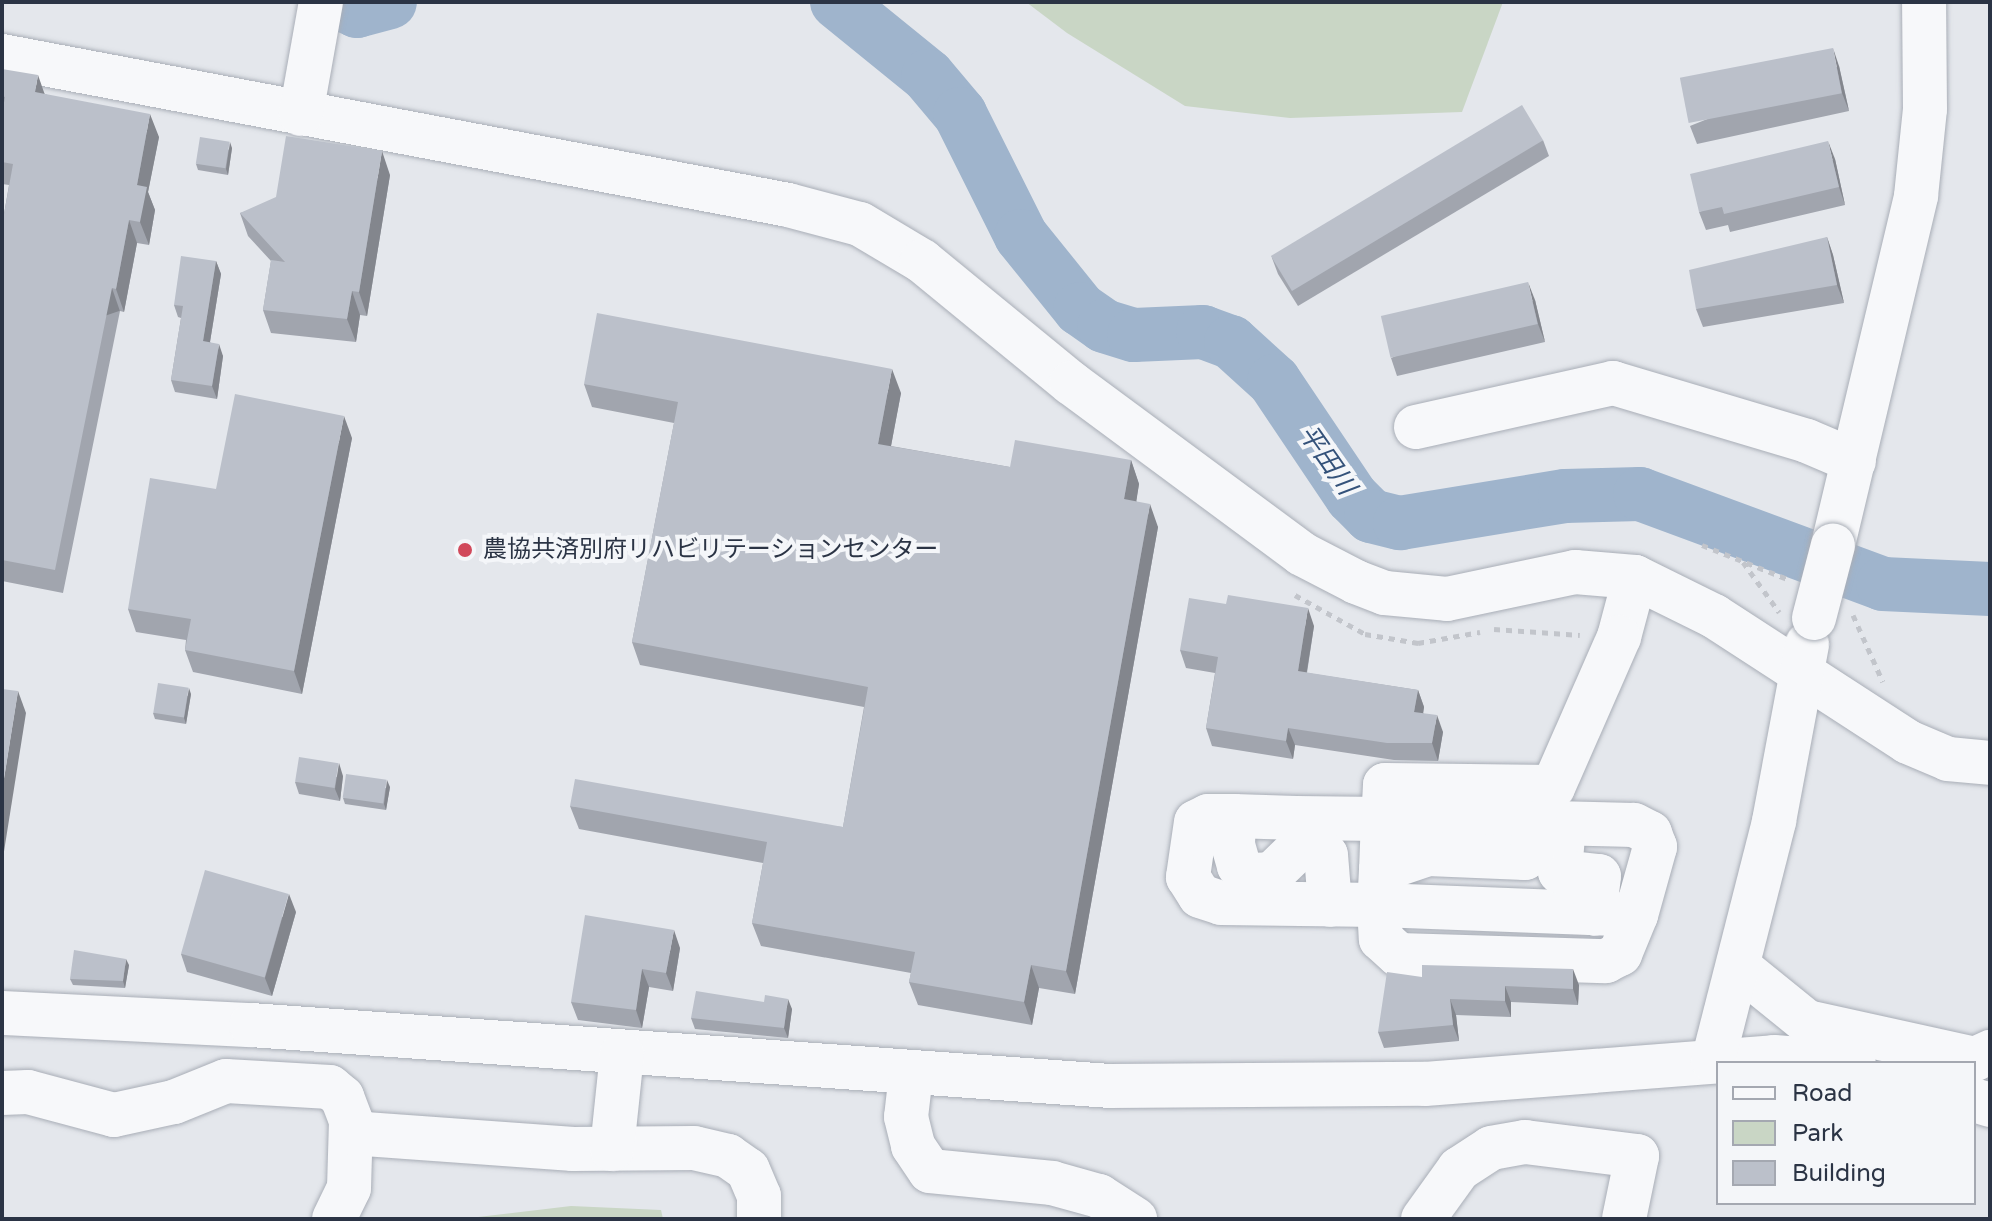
<!DOCTYPE html>
<meta charset="utf-8">
<style>
body{margin:0}
#map{position:relative;width:1992px;height:1221px;overflow:hidden;background:#e4e7ec;font-family:"Varela Round","Noto Sans JP",sans-serif}
div>[style]{position:absolute}
.green>*{inset:0;background:#c9d6c5}
.river>*{height:54px;margin:-27px;padding:0 27px;transform-origin:27px;border-radius:27px;background:#9fb4cc}
.path>*{height:5px;margin-top:-2.5px;transform-origin:0;background:repeating-linear-gradient(90deg,#c2c5cb 0 6px,transparent 0 12px)}
.roads{filter:drop-shadow(0 0 2px #a9aeb7) drop-shadow(0 0 2px #a9aeb7)}
.minor>*{height:44px;margin:-22px;padding:0 22px;transform-origin:22px;border-radius:22px;background:#f7f8fa}
.bridges{filter:drop-shadow(0 0 2px #a9aeb7) drop-shadow(0 0 2px #a9aeb7)}
.minor-bridge>*{height:44px;margin:-22px;padding:0 22px;transform-origin:22px;border-radius:22px;background:#f7f8fa}
.wall>*{inset:0;background:#a1a5ae}
.shaded-wall>*{inset:0;background:#83868d;transform-origin:0 0}
.building>*{inset:0;background:#bbc0ca;transform-origin:0 0}
.dots>*{width:22px;height:22px;translate:-50% -50%;box-sizing:border-box;border:4px solid #f4f6f9;border-radius:50%}
span{translate:-50% -50%;white-space:nowrap;text-align:center;line-height:1.15;-webkit-text-stroke:8px #f4f6f9;paint-order:stroke}
.poi-label{font-size:24px;color:#2b3445}
.left{translate:0 -50%;text-align:left}
.water-label{font-size:26px;color:#34527a;font-style:italic}
.frame{position:absolute;inset:0;border:4px solid #2b3445;pointer-events:none}
.legend{position:absolute;left:1716px;top:1061px;width:260px;height:144px;box-sizing:border-box;background:#f4f6f9;border:2px solid #a4a8b1;margin:0;padding:10px 14px;list-style:none;font-size:24px;color:#2b3445}
.legend li{display:flex;align-items:center;gap:16px;height:40px}
.legend b{width:40px;border:2px solid #a4a8b1}
</style>
<div id="map">
<div class="green">
<i style="clip-path:polygon(1026px 2px,1503px 2px,1462px 112px,1290px 118px,1185px 106px,1067px 33px)"></i>
<i style="clip-path:polygon(571px 1206px,661px 1210px,663px 1219px,461px 1219px)"></i>
</div>
<div class="river">
<i style="left:336px;top:2px;width:23px;rotate:23deg"></i>
<i style="left:357px;top:11px;width:34px;rotate:-15deg"></i>
<i style="left:837px;top:2px;width:117px;rotate:39.1deg"></i>
<i style="left:928px;top:76px;width:50px;rotate:49.9deg"></i>
<i style="left:960px;top:114px;width:136px;rotate:63.4deg"></i>
<i style="left:1021px;top:236px;width:94px;rotate:51.1deg"></i>
<i style="left:1080px;top:309px;width:29px;rotate:35deg"></i>
<i style="left:1104px;top:326px;width:31px;rotate:17deg"></i>
<i style="left:1134px;top:335px;width:69px;rotate:-2.5deg"></i>
<i style="left:1203px;top:332px;width:30px;rotate:20deg"></i>
<i style="left:1231px;top:342px;width:58px;rotate:42.2deg"></i>
<i style="left:1274px;top:381px;width:140px;rotate:56.1deg"></i>
<i style="left:1352px;top:497px;width:27px;rotate:45deg"></i>
<i style="left:1371px;top:516px;width:30px;rotate:14deg"></i>
<i style="left:1400px;top:523px;width:167px;rotate:-9.3deg"></i>
<i style="left:1565px;top:496px;width:75px;rotate:-1.5deg"></i>
<i style="left:1640px;top:494px;width:259px;rotate:20.3deg"></i>
<i style="left:1883px;top:584px;width:107px;rotate:2.7deg"></i>
</div>
<div class="path">
<i style="left:1702px;top:545px;width:95px;rotate:21.7deg"></i>
<i style="left:1743px;top:562px;width:62px;rotate:54.2deg"></i>
<i style="left:1295px;top:595px;width:80px;rotate:29.1deg"></i>
<i style="left:1365px;top:634px;width:54px;rotate:9.6deg"></i>
<i style="left:1418px;top:643px;width:63px;rotate:-10.1deg"></i>
<i style="left:1853px;top:615px;width:73px;rotate:65.9deg"></i>
<i style="left:1494px;top:629px;width:86px;rotate:4deg"></i>
</div>
<div class="roads">
<div class="minor">
<i style="left:2px;top:56px;width:800px;rotate:10.73deg"></i>
<i style="left:788px;top:205px;width:74px;rotate:14.8deg"></i>
<i style="left:860px;top:224px;width:72px;rotate:30.8deg"></i>
<i style="left:922px;top:261px;width:193px;rotate:39.3deg"></i>
<i style="left:1071px;top:383px;width:287px;rotate:36.5deg"></i>
<i style="left:1302px;top:554px;width:61px;rotate:27.4deg"></i>
<i style="left:1356px;top:582px;width:31px;rotate:21deg"></i>
<i style="left:1385px;top:593px;width:62px;rotate:5.5deg"></i>
<i style="left:1447px;top:599px;width:131px;rotate:-11.9deg"></i>
<i style="left:1575px;top:572px;width:60px;rotate:4.8deg"></i>
<i style="left:1635px;top:577px;width:88px;rotate:26.3deg"></i>
<i style="left:1714px;top:616px;width:231px;rotate:33deg"></i>
<i style="left:1908px;top:742px;width:43px;rotate:23deg"></i>
<i style="left:1948px;top:759px;width:42px;rotate:5.4deg"></i>
<i style="left:301px;top:114px;width:114px;rotate:-79.9deg"></i>
<i style="left:1416px;top:427px;width:202px;rotate:-12.6deg"></i>
<i style="left:1613px;top:383px;width:202px;rotate:16.6deg"></i>
<i style="left:1807px;top:441px;width:51px;rotate:23.1deg"></i>
<i style="left:1833px;top:545px;width:359px;rotate:-76.6deg"></i>
<i style="left:1916px;top:196px;width:87px;rotate:-84.1deg"></i>
<i style="left:1925px;top:109px;width:107px;rotate:-90.5deg"></i>
<i style="left:1635px;top:577px;width:62px;rotate:104.9deg"></i>
<i style="left:1619px;top:637px;width:164px;rotate:113.7deg"></i>
<i style="left:1553px;top:787px;width:168px;rotate:-179.3deg"></i>
<i style="left:1385px;top:785px;width:34px;rotate:93deg"></i>
<i style="left:1383px;top:819px;width:51px;rotate:92.2deg"></i>
<i style="left:1381px;top:870px;width:35px;rotate:93deg"></i>
<i style="left:1379px;top:905px;width:34px;rotate:87deg"></i>
<i style="left:1381px;top:939px;width:24px;rotate:42deg"></i>
<i style="left:1399px;top:955px;width:207px;rotate:1.7deg"></i>
<i style="left:1606px;top:961px;width:16px;rotate:-27deg"></i>
<i style="left:1620px;top:954px;width:42px;rotate:-67.7deg"></i>
<i style="left:1636px;top:915px;width:71px;rotate:-74.4deg"></i>
<i style="left:1655px;top:847px;width:15px;rotate:-110deg"></i>
<i style="left:1650px;top:833px;width:18px;rotate:-153deg"></i>
<i style="left:1634px;top:825px;width:251px;rotate:-178.6deg"></i>
<i style="left:1383px;top:819px;width:87px;rotate:-179.3deg"></i>
<i style="left:1296px;top:818px;width:62px;rotate:-178.2deg"></i>
<i style="left:1234px;top:816px;width:26px;rotate:180deg"></i>
<i style="left:1208px;top:816px;width:13px;rotate:153deg"></i>
<i style="left:1196px;top:822px;width:56px;rotate:98.3deg"></i>
<i style="left:1188px;top:877px;width:22px;rotate:58deg"></i>
<i style="left:1200px;top:896px;width:22px;rotate:18deg"></i>
<i style="left:1221px;top:903px;width:158px;rotate:0.7deg"></i>
<i style="left:1379px;top:905px;width:257px;rotate:2.2deg"></i>
<i style="left:1234px;top:816px;width:29px;rotate:92deg"></i>
<i style="left:1233px;top:845px;width:22px;rotate:74deg"></i>
<i style="left:1239px;top:866px;width:13px;rotate:42deg"></i>
<i style="left:1249px;top:875px;width:23px;rotate:-2deg"></i>
<i style="left:1272px;top:874px;width:39px;rotate:-44deg"></i>
<i style="left:1300px;top:847px;width:27px;rotate:17deg"></i>
<i style="left:1326px;top:855px;width:50px;rotate:85.4deg"></i>
<i style="left:1564px;top:824px;width:48px;rotate:94.8deg"></i>
<i style="left:1560px;top:872px;width:39px;rotate:6deg"></i>
<i style="left:1599px;top:876px;width:38px;rotate:97deg"></i>
<i style="left:1381px;top:870px;width:50px;rotate:-18.8deg"></i>
<i style="left:1428px;top:854px;width:97px;rotate:2.4deg"></i>
<i style="left:1525px;top:858px;width:9px;rotate:-41deg"></i>
<i style="left:1532px;top:852px;width:29px;rotate:-84deg"></i>
<i style="left:1739px;top:967px;width:87px;rotate:39deg"></i>
<i style="left:1807px;top:1022px;width:172px;rotate:12.4deg"></i>
<i style="left:1975px;top:1059px;width:17px;rotate:-25deg"></i>
<i style="left:2px;top:1013px;width:249px;rotate:2.8deg"></i>
<i style="left:251px;top:1025px;width:861px;rotate:4.06deg"></i>
<i style="left:1110px;top:1086px;width:315px;rotate:-0.4deg"></i>
<i style="left:1425px;top:1084px;width:350px;rotate:-4.4deg"></i>
<i style="left:1774px;top:1057px;width:80px;rotate:4.3deg"></i>
<i style="left:1713px;top:1061px;width:248px;rotate:-75.7deg"></i>
<i style="left:1774px;top:821px;width:180px;rotate:-79.4deg"></i>
<i style="left:911px;top:1074px;width:43px;rotate:96.6deg"></i>
<i style="left:906px;top:1117px;width:30px;rotate:76deg"></i>
<i style="left:913px;top:1146px;width:30px;rotate:56deg"></i>
<i style="left:930px;top:1171px;width:123px;rotate:5.6deg"></i>
<i style="left:1052px;top:1183px;width:49px;rotate:15.5deg"></i>
<i style="left:1099px;top:1196px;width:43px;rotate:32.6deg"></i>
<i style="left:2px;top:1093px;width:26px;rotate:-2deg"></i>
<i style="left:28px;top:1092px;width:89px;rotate:15deg"></i>
<i style="left:114px;top:1115px;width:61px;rotate:-12.2deg"></i>
<i style="left:174px;top:1102px;width:56px;rotate:-22deg"></i>
<i style="left:226px;top:1081px;width:104px;rotate:3.3deg"></i>
<i style="left:330px;top:1087px;width:16px;rotate:40deg"></i>
<i style="left:342px;top:1097px;width:26px;rotate:69deg"></i>
<i style="left:351px;top:1121px;width:67px;rotate:91.7deg"></i>
<i style="left:349px;top:1188px;width:34px;rotate:116deg"></i>
<i style="left:1974px;top:1100px;width:17px;rotate:17deg"></i>
<i style="left:351px;top:1133px;width:223px;rotate:4.1deg"></i>
<i style="left:573px;top:1149px;width:121px;rotate:-0.5deg"></i>
<i style="left:694px;top:1148px;width:35px;rotate:13deg"></i>
<i style="left:728px;top:1156px;width:24px;rotate:35deg"></i>
<i style="left:748px;top:1170px;width:28px;rotate:67deg"></i>
<i style="left:759px;top:1196px;width:23px;rotate:90deg"></i>
<i style="left:612px;top:1149px;width:96px;rotate:-84deg"></i>
<i style="left:1423px;top:1219px;width:62px;rotate:-54.2deg"></i>
<i style="left:1459px;top:1169px;width:38px;rotate:-33deg"></i>
<i style="left:1491px;top:1148px;width:35px;rotate:-10deg"></i>
<i style="left:1525px;top:1142px;width:113px;rotate:7.1deg"></i>
<i style="left:1637px;top:1156px;width:64px;rotate:101.7deg"></i>
</div>
</div>
<div class="bridges">
<div class="minor-bridge">
<i style="left:1814px;top:618px;width:75px;rotate:-75.4deg"></i>
</div>
</div>
<div class="wall">
<i style="clip-path:polygon(1839px 66px,1849px 111px,1697px 144px,1690px 126px)"></i>
<i style="clip-path:polygon(2px 69px,45px 94px,159px 137px,148px 192px,155px 210px,149px 245px,137px 243px,124px 312px,120px 311px,63px 593px,2px 581px,2px 213px,4px 214px,9px 185px,2px 184px)"></i>
<i style="clip-path:polygon(1543px 140px,1549px 156px,1298px 306px,1278px 274px,1272px 258px)"></i>
<i style="clip-path:polygon(232px 148px,228px 175px,198px 170px,196px 164px)"></i>
<i style="clip-path:polygon(1835px 159px,1845px 205px,1730px 232px,1728px 225px,1706px 230px,1699px 212px)"></i>
<i style="clip-path:polygon(390px 175px,367px 316px,360px 315px,356px 342px,271px 333px,263px 310px,271px 261px,248px 236px,240px 213px)"></i>
<i style="clip-path:polygon(1827px 237px,1833px 255px,1844px 303px,1703px 327px,1696px 309px)"></i>
<i style="clip-path:polygon(216px 261px,221px 274px,210px 342px,223px 356px,217px 399px,175px 392px,171px 380px,181px 318px,178px 317px,174px 305px)"></i>
<i style="clip-path:polygon(1535px 300px,1545px 342px,1397px 376px,1391px 358px)"></i>
<i style="clip-path:polygon(584px 384px,901px 393px,891px 446px,1010px 467px,1131px 460px,1139px 484px,1136px 501px,1158px 527px,1075px 994px,1039px 988px,1032px 1025px,918px 1005px,909px 982px,911px 973px,761px 946px,752px 923px,763px 863px,579px 829px,570px 806px,843px 827px,864px 707px,640px 665px,632px 642px,674px 423px,592px 407px)"></i>
<i style="clip-path:polygon(352px 438px,302px 694px,193px 672px,185px 650px,186px 640px,136px 632px,128px 609px,216px 489px)"></i>
<i style="clip-path:polygon(1314px 626px,1307px 673px,1418px 690px,1424px 707px,1423px 713px,1443px 732px,1438px 761px,1394px 760px,1295px 745px,1293px 759px,1212px 746px,1206px 728px,1215px 673px,1186px 668px,1180px 650px)"></i>
<i style="clip-path:polygon(191px 694px,186px 724px,155px 719px,153px 713px)"></i>
<i style="clip-path:polygon(343px 776px,340px 801px,299px 794px,295px 782px)"></i>
<i style="clip-path:polygon(390px 787px,386px 810px,345px 804px,343px 798px)"></i>
<i style="clip-path:polygon(296px 912px,272px 996px,187px 972px,181px 954px)"></i>
<i style="clip-path:polygon(680px 948px,673px 991px,649px 987px,642px 1028px,578px 1020px,571px 1002px)"></i>
<i style="clip-path:polygon(129px 965px,125px 988px,73px 985px,70px 979px)"></i>
<i style="clip-path:polygon(1422px 977px,1579px 985px,1578px 1005px,1511px 1002px,1511px 1017px,1456px 1015px,1459px 1041px,1384px 1048px,1378px 1032px)"></i>
<i style="clip-path:polygon(764px 1002px,792px 1009px,788px 1038px,695px 1029px,691px 1018px)"></i>
</div>
<div class="shaded-wall">
<i style="clip-path:polygon(1833px 48px,1839px 66px,1849px 111px,1842px 93px)"></i>
<i style="clip-path:polygon(38px 75px,46px 98px,35px 92px)"></i>
<i style="clip-path:polygon(150px 114px,159px 137px,148px 192px,155px 210px,149px 245px,140px 222px,137px 185px)"></i>
<i style="clip-path:polygon(1828px 141px,1835px 159px,1845px 205px,1839px 187px)"></i>
<i style="clip-path:polygon(230px 142px,232px 148px,228px 175px,226px 169px)"></i>
<i style="clip-path:polygon(382px 151px,390px 175px,367px 316px,359px 292px)"></i>
<i style="clip-path:polygon(129px 220px,137px 243px,124px 312px,116px 289px)"></i>
<i style="clip-path:polygon(1827px 237px,1833px 255px,1844px 303px,1837px 285px)"></i>
<i style="clip-path:polygon(216px 261px,221px 274px,208px 354px,203px 341px)"></i>
<i style="clip-path:polygon(1528px 282px,1535px 300px,1545px 342px,1538px 324px)"></i>
<i style="left:112px;top:288px;width:24px;height:288px;rotate:71deg"></i>
<i style="clip-path:polygon(352px 291px,360px 315px,356px 342px,347px 319px)"></i>
<i style="clip-path:polygon(219px 344px,223px 356px,217px 399px,212px 386px)"></i>
<i style="clip-path:polygon(892px 369px,901px 393px,887px 467px,878px 444px)"></i>
<i style="clip-path:polygon(344px 416px,352px 438px,302px 694px,294px 671px)"></i>
<i style="clip-path:polygon(1131px 460px,1139px 484px,1133px 523px,1124px 499px)"></i>
<i style="clip-path:polygon(1150px 504px,1158px 527px,1075px 994px,1066px 971px)"></i>
<i style="clip-path:polygon(1308px 608px,1314px 626px,1304px 689px,1298px 671px)"></i>
<i style="clip-path:polygon(189px 688px,191px 694px,186px 724px,184px 718px)"></i>
<i style="clip-path:polygon(1418px 690px,1424px 707px,1421px 729px,1414px 712px)"></i>
<i style="clip-path:polygon(18px 691px,26px 713px,2px 864px,2px 791px)"></i>
<i style="clip-path:polygon(1437px 715px,1443px 732px,1438px 761px,1432px 743px)"></i>
<i style="clip-path:polygon(1288px 728px,1295px 745px,1293px 759px,1286px 741px)"></i>
<i style="clip-path:polygon(339px 763px,343px 776px,340px 801px,335px 789px)"></i>
<i style="clip-path:polygon(387px 780px,390px 787px,386px 810px,384px 804px)"></i>
<i style="clip-path:polygon(289px 894px,296px 912px,272px 996px,265px 978px)"></i>
<i style="clip-path:polygon(674px 930px,680px 948px,673px 991px,666px 973px)"></i>
<i style="clip-path:polygon(126px 959px,129px 965px,125px 988px,123px 981px)"></i>
<i style="clip-path:polygon(1031px 965px,1039px 988px,1032px 1025px,1024px 1002px)"></i>
<i style="clip-path:polygon(642px 969px,649px 987px,642px 1028px,636px 1010px)"></i>
<i style="clip-path:polygon(1573px 969px,1579px 985px,1578px 1005px,1573px 989px)"></i>
<i style="clip-path:polygon(1505px 986px,1511px 1002px,1511px 1017px,1505px 1001px)"></i>
<i style="clip-path:polygon(788px 999px,792px 1009px,788px 1038px,784px 1028px)"></i>
<i style="clip-path:polygon(1450px 999px,1456px 1015px,1459px 1041px,1453px 1025px)"></i>
</div>
<div class="building">
<i style="left:1833px;top:48px;width:46px;height:156px;rotate:79deg"></i>
<i style="clip-path:polygon(2px 69px,38px 75px,35px 92px,150px 114px,137px 185px,147px 187px,140px 222px,129px 220px,116px 289px,112px 288px,55px 570px,2px 560px,2px 213px,4px 214px,13px 164px,2px 162px,2px 114px,5px 97px,2px 96px)"></i>
<i style="left:1522px;top:105px;width:41px;height:293px;rotate:59deg"></i>
<i style="clip-path:polygon(286px 136px,382px 151px,359px 292px,352px 291px,347px 319px,263px 310px,271px 260px,285px 262px,240px 213px,276px 197px)"></i>
<i style="left:200px;top:137px;width:30px;height:27px;rotate:9deg"></i>
<i style="clip-path:polygon(1828px 141px,1839px 187px,1724px 214px,1722px 207px,1699px 212px,1690px 174px)"></i>
<i style="clip-path:polygon(1827px 237px,1837px 285px,1696px 309px,1689px 270px)"></i>
<i style="clip-path:polygon(181px 256px,216px 261px,203px 341px,219px 344px,212px 386px,171px 380px,183px 306px,174px 305px)"></i>
<i style="left:1528px;top:282px;width:43px;height:151px;rotate:77deg"></i>
<i style="clip-path:polygon(597px 313px,892px 369px,878px 444px,1010px 467px,1015px 440px,1131px 460px,1124px 499px,1150px 504px,1066px 971px,1031px 965px,1024px 1002px,909px 982px,915px 952px,752px 923px,767px 842px,570px 806px,575px 779px,843px 827px,868px 687px,632px 642px,678px 402px,584px 384px)"></i>
<i style="clip-path:polygon(235px 394px,344px 416px,294px 671px,185px 650px,191px 619px,128px 609px,150px 478px,216px 489px)"></i>
<i style="clip-path:polygon(1228px 595px,1308px 608px,1298px 671px,1418px 690px,1414px 712px,1437px 715px,1432px 743px,1387px 743px,1288px 728px,1286px 741px,1206px 728px,1218px 657px,1180px 650px,1189px 598px,1226px 604px)"></i>
<i style="left:158px;top:683px;width:31px;height:30px;rotate:9deg"></i>
<i style="clip-path:polygon(2px 689px,18px 691px,2px 791px)"></i>
<i style="left:299px;top:757px;width:40px;height:25px;rotate:9deg"></i>
<i style="left:346px;top:774px;width:41px;height:24px;rotate:8deg"></i>
<i style="left:205px;top:870px;width:87px;height:87px;rotate:16deg"></i>
<i style="clip-path:polygon(585px 915px,674px 930px,666px 973px,642px 969px,636px 1010px,571px 1002px)"></i>
<i style="clip-path:polygon(74px 950px,126px 959px,123px 981px,70px 979px)"></i>
<i style="clip-path:polygon(1422px 965px,1573px 969px,1573px 989px,1505px 986px,1505px 1001px,1450px 999px,1453px 1025px,1378px 1032px,1387px 972px,1422px 977px)"></i>
<i style="clip-path:polygon(696px 991px,764px 1002px,765px 995px,788px 999px,784px 1028px,691px 1018px)"></i>
</div>
<div class="dots">
<i style="left:465px;top:550px;background:#d1495b"></i>
</div>
<div class="poi-label">
<span class="left" style="left:483px;top:550px">農協共済別府リハビリテーションセンター</span>
</div>
<div class="water-label">
<span style="left:1327px;top:460px;rotate:55deg">平田川</span>
</div>
<div class="frame"></div>
<ul class="legend">
<li><b style="height:10px;background:#f7f8fa"></b>Road</li>
<li><b style="height:22px;background:#c9d6c5"></b>Park</li>
<li><b style="height:22px;background:#bbc0ca"></b>Building</li>
</ul>
</div>
